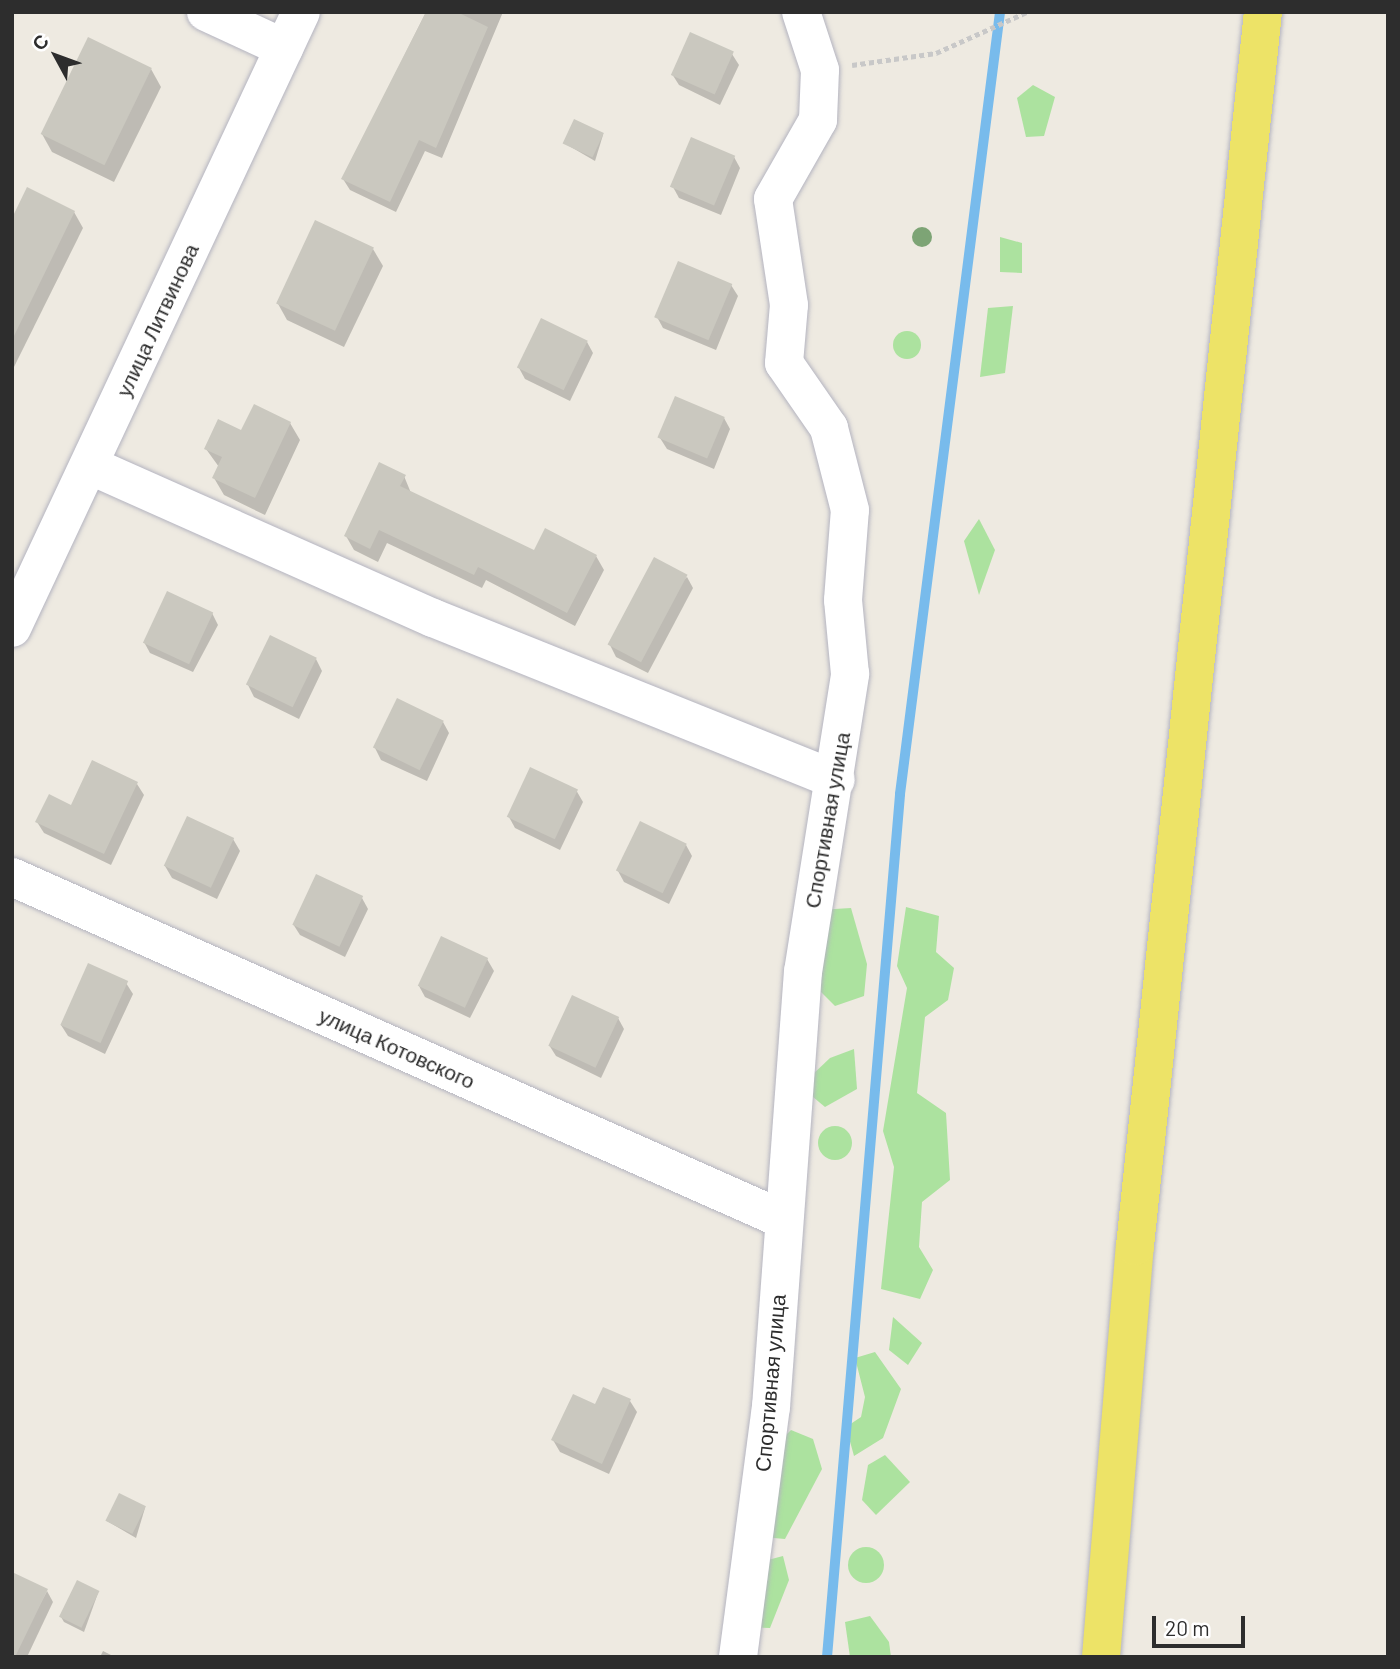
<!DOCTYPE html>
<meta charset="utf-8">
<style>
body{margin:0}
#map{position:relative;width:1400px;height:1669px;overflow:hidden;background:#eeeae1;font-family:Barlow,sans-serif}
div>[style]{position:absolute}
.green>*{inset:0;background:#ace29f}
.round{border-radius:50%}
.shadow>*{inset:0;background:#0003}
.stream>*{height:10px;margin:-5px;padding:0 5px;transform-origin:5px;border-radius:5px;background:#78bbec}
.building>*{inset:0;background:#cac8bf;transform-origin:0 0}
.path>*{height:4.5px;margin-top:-2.25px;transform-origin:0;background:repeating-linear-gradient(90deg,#c8c8c8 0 5px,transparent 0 8.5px)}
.roads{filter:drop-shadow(0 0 2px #b4b4c0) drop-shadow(0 0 2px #b4b4c0)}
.minor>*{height:38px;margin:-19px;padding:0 19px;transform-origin:19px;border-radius:19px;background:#fff}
.major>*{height:38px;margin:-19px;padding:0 19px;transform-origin:19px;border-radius:19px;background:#ede367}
.trees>*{width:20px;height:20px;margin:-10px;border-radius:50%;background:#7da475}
span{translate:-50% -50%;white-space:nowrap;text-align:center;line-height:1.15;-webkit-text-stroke:5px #fff;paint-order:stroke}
.street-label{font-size:21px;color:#2d2d2d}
.frame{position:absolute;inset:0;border:14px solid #2d2d2d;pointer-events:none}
.north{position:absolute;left:21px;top:21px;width:70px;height:70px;-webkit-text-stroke:5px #fff;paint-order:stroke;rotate:311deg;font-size:19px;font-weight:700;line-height:28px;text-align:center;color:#2d2d2d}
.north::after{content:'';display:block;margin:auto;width:24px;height:32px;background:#2d2d2d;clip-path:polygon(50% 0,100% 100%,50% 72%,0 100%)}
.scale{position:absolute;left:1152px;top:1616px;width:93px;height:32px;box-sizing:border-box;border:4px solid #2d2d2d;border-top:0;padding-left:9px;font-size:21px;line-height:24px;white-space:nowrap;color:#2d2d2d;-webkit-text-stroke:5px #fff;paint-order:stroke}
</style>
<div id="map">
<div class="green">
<i style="clip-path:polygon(1033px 85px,1055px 97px,1044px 136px,1026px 137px,1017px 98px)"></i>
<i style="clip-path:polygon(1000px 237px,1022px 243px,1022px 273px,1000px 272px)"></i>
<i style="clip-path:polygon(1013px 306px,1005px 373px,980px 377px,988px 308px)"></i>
<i class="round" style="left:893px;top:331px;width:28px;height:28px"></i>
<i style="clip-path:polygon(979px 519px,995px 550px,979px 595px,964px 541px)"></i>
<i style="clip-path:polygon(906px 907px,939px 916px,936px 952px,954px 968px,948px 1000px,925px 1017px,917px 1093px,946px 1113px,950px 1180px,922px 1202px,919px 1247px,933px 1270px,920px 1299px,881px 1289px,894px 1167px,883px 1131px,907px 988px,897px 966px)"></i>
<i style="clip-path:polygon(851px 908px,867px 964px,864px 996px,835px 1006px,807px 978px,818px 910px)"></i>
<i style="clip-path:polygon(854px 1049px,857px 1089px,825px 1107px,807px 1092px,811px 1076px,830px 1058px)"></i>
<i class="round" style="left:818px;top:1126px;width:34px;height:34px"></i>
<i style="clip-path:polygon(893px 1317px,922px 1343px,908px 1365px,889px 1350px)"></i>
<i style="clip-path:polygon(875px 1352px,901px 1389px,883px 1438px,854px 1456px,846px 1427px,861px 1417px,865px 1397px,855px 1358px)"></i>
<i style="clip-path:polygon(791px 1430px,813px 1439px,822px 1469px,785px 1539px,763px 1537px,773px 1448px)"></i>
<i style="clip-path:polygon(885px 1455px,910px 1482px,876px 1515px,862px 1500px,868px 1465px)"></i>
<i class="round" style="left:848px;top:1547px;width:36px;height:36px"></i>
<i style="clip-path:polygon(783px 1556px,789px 1580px,770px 1628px,748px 1627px,756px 1563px)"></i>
<i style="clip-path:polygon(870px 1616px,889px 1642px,891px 1657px,850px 1657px,845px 1622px)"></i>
</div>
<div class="shadow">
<i style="clip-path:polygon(426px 12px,503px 12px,442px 158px,425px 151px,396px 212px,350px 190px,343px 179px)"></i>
<i style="clip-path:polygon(732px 54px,739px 65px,720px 105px,679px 85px,672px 74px)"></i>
<i style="clip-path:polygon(151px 69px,161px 87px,114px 182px,52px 152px,42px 134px)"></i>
<i style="clip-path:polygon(603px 135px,595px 161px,564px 143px)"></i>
<i style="clip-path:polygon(734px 157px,740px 168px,721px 215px,679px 198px,673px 187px)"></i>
<i style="clip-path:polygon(74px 212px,83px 228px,12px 371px,12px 222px)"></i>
<i style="clip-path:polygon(373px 249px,383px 266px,344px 347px,287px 320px,277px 302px)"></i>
<i style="clip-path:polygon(731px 285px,738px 296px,716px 350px,663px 328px,657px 317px)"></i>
<i style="clip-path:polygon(587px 342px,593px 353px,570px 401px,525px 379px,519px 368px)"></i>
<i style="clip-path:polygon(724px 418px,730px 429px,714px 469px,667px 449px,660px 438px)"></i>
<i style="clip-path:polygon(290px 423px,300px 440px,265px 515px,224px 495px,214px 478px,219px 467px,206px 449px)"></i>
<i style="clip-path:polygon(404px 476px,411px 493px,535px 552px,596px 556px,604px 570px,575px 626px,486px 580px,482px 588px,387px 543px,378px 562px,354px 550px,346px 536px)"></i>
<i style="clip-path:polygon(687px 577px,693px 588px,648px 673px,616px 657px,610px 645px)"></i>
<i style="clip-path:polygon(212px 613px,218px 625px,193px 672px,150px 653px,144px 642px)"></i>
<i style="clip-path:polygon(316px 659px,322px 671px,299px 719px,254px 697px,248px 685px)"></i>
<i style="clip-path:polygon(443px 722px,449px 733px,427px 781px,381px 760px,375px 748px)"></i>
<i style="clip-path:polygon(137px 784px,144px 795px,111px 865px,44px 833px,37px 822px)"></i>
<i style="clip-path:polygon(576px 790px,583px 802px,560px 850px,515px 828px,509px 817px)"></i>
<i style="clip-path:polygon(233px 839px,240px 851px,217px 899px,172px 878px,165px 866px)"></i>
<i style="clip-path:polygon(686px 845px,692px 856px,669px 904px,624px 882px,618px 871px)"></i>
<i style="clip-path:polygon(362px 898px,368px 909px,345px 957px,300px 935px,293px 924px)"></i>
<i style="clip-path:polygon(487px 959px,494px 971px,470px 1018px,425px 997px,419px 986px)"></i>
<i style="clip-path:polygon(126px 983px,133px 994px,105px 1054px,68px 1036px,61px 1025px)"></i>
<i style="clip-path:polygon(618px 1018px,624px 1029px,601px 1078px,556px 1056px,549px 1045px)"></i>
<i style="clip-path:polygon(630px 1401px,637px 1412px,609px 1474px,560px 1452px,553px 1440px,596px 1406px)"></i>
<i style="clip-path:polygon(145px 1508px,136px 1538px,107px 1521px)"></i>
<i style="clip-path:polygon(47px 1591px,53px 1602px,27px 1657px,12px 1657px)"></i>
<i style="clip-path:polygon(98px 1593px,84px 1632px,64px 1622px,61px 1617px)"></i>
<i style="clip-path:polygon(103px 1651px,115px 1657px,100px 1657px)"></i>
</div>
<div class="stream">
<i style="left:827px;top:1657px;width:866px;rotate:-85.16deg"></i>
<i style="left:900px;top:794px;width:788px;rotate:-82.71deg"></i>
</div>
<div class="building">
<i style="clip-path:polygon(426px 12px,457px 12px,488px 27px,436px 148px,419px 140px,390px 202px,341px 179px)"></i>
<i style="left:690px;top:32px;width:48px;height:47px;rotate:24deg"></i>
<i style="left:88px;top:37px;width:71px;height:108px;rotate:26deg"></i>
<i style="left:574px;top:119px;width:33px;height:27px;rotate:25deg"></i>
<i style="left:691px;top:137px;width:48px;height:54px;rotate:23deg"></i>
<i style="clip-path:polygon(27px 187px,75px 211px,12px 340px,12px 218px)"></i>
<i style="left:315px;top:220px;width:65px;height:92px;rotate:25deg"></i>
<i style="left:678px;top:261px;width:59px;height:61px;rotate:23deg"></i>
<i style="left:541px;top:318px;width:52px;height:55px;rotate:26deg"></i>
<i style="left:675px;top:396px;width:54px;height:45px;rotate:23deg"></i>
<i style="clip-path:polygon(254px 404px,291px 422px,255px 498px,212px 478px,222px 457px,204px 449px,218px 419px,241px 430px)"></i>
<i style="clip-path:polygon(379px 462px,406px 475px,400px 486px,534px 550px,545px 528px,597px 555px,567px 613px,478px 567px,474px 575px,379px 530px,370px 549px,344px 536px)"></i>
<i style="left:654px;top:557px;width:38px;height:99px;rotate:28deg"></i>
<i style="left:167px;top:591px;width:51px;height:57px;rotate:25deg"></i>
<i style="left:270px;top:635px;width:52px;height:55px;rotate:26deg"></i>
<i style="left:397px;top:698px;width:52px;height:55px;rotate:26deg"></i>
<i style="clip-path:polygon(92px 760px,138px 782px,104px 854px,35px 822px,49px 794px,71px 805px)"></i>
<i style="left:530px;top:767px;width:53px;height:55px;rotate:25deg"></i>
<i style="left:187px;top:816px;width:52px;height:55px;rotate:25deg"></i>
<i style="left:640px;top:821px;width:52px;height:55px;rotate:26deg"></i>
<i style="left:316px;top:874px;width:52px;height:56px;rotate:25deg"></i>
<i style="left:441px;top:936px;width:52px;height:55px;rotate:25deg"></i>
<i style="left:88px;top:963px;width:44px;height:68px;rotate:24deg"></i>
<i style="left:572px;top:995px;width:52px;height:56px;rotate:25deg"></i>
<i style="clip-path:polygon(603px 1387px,631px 1399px,602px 1464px,551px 1440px,573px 1394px,595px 1404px)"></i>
<i style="left:119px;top:1493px;width:30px;height:31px;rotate:26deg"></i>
<i style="clip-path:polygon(12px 1572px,48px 1589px,15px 1657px,12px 1657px)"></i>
<i style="left:77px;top:1580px;width:25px;height:41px;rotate:26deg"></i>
</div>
<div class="path">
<i style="left:852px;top:65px;width:85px;rotate:-8.1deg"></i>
<i style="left:936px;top:53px;width:100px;rotate:-24.3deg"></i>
</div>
<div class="roads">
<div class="minor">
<i style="left:206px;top:12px;width:86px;rotate:24.8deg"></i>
<i style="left:89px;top:465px;width:376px;rotate:24deg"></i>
<i style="left:433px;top:618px;width:434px;rotate:21.9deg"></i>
<i style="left:12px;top:628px;width:680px;rotate:-64.87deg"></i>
<i style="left:12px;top:877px;width:843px;rotate:23.95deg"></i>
<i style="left:738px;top:1657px;width:252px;rotate:-82.5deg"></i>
<i style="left:771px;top:1407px;width:436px;rotate:-85.8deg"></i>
<i style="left:803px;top:972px;width:302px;rotate:-81deg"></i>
<i style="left:850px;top:674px;width:74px;rotate:-95.4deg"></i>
<i style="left:843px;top:600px;width:90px;rotate:-85.6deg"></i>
<i style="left:850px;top:510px;width:85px;rotate:-104.4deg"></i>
<i style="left:829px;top:428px;width:79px;rotate:-124.7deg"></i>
<i style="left:784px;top:363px;width:58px;rotate:-85.1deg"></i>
<i style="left:789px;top:305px;width:107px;rotate:-98.6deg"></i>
<i style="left:773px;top:199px;width:91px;rotate:-60.3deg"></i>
<i style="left:818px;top:120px;width:50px;rotate:-87.7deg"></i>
<i style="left:820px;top:70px;width:61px;rotate:-108.1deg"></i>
</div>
<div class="major">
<i style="left:1101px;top:1657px;width:412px;rotate:-85.3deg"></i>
<i style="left:1135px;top:1246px;width:1241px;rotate:-84.08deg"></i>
</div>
</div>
<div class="trees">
<i style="left:922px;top:237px"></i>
</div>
<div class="street-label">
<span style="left:157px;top:320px;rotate:-65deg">улица Литвинова</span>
<span style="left:827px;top:820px;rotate:-80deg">Спортивная улица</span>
<span style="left:397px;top:1048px;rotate:24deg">улица Котовского</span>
<span style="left:770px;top:1383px;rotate:-85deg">Спортивная улица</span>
</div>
<div class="frame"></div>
<div class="north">С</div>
<div class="scale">20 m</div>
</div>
